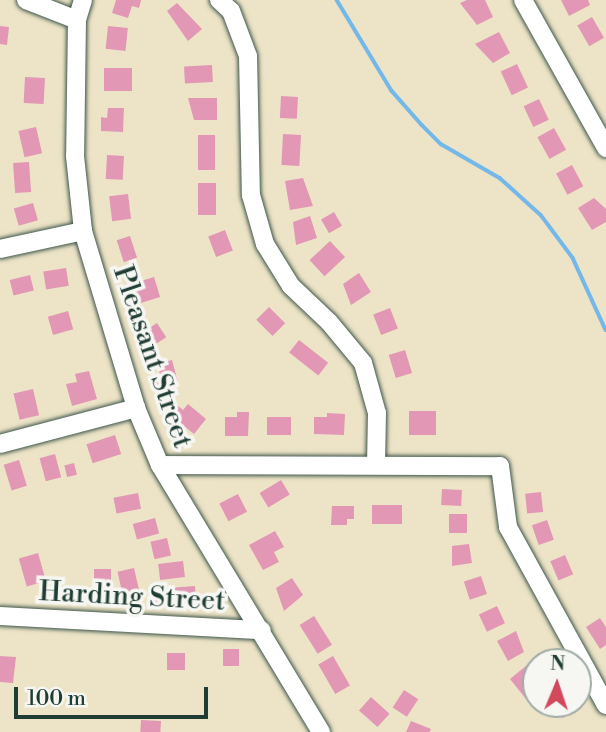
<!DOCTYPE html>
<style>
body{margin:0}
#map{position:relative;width:606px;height:732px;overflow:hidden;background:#ede4c7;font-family:"Libre Bodoni",serif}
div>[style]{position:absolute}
.stream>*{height:3.5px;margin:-1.75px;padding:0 1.75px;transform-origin:1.75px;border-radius:1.75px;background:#73b8e9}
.building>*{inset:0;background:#e298b4;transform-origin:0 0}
.roads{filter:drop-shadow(0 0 2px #3e564a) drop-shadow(0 0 2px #3e564a)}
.minor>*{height:18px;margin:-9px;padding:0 9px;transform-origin:9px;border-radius:9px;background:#fff}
span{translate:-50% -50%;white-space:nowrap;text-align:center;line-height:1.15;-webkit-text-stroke:7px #f6f6f2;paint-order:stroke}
.street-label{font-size:28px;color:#1f3d34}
.north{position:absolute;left:522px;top:648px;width:70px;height:70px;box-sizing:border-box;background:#f6f6f2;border:2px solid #a0aca6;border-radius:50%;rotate:2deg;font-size:19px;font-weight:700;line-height:28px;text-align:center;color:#1f3d34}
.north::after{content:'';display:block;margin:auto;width:24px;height:32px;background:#d1495b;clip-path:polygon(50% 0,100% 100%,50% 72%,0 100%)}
.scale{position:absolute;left:14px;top:687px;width:194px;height:32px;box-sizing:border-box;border:4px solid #1f3d34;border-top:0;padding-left:9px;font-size:21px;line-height:24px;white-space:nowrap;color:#1f3d34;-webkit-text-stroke:5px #f6f6f2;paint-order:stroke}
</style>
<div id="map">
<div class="stream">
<i style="left:337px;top:0;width:106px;rotate:58.9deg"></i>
<i style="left:392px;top:91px;width:45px;rotate:48.6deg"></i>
<i style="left:422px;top:125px;width:27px;rotate:45deg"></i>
<i style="left:441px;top:144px;width:68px;rotate:30deg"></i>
<i style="left:500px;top:178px;width:55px;rotate:42.1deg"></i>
<i style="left:541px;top:215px;width:54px;rotate:53.3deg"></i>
<i style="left:573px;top:258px;width:79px;rotate:65.4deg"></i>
</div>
<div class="building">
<i style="clip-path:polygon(116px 0,141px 0,139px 8px,132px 6px,128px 18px,112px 13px)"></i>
<i style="clip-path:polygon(467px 0,485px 0,493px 17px,477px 25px,460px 3px)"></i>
<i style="clip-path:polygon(561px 0,588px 0,590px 5px,569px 16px)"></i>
<i style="clip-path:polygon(177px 3px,202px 29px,188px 41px,167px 11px)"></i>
<i style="left:592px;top:17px;width:24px;height:17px;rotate:60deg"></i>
<i style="clip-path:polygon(0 26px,9px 27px,7px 45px,0 44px)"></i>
<i style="left:108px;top:26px;width:20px;height:23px;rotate:6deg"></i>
<i style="clip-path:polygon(499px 32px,510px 53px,493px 63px,475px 44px)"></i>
<i style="left:517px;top:64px;width:26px;height:18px;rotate:65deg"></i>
<i style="left:212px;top:65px;width:17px;height:28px;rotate:87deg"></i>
<i style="left:104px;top:68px;width:28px;height:23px"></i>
<i style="left:25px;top:77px;width:20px;height:26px;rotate:3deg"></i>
<i style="left:281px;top:96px;width:17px;height:22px;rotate:3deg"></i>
<i style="clip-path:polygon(188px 98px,217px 98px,217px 120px,194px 120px)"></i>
<i style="left:539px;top:99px;width:23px;height:17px;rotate:65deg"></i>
<i style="clip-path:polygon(108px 108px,124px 108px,123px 132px,101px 131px,101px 117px,107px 118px)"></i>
<i style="left:36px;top:127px;width:27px;height:18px;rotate:77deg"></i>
<i style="left:554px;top:128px;width:25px;height:19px;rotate:61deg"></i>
<i style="left:283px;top:134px;width:18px;height:31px;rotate:3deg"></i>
<i style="left:198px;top:135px;width:17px;height:35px"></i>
<i style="left:107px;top:155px;width:17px;height:24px;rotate:3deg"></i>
<i style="left:29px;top:162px;width:30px;height:16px;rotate:86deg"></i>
<i style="left:572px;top:165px;width:24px;height:18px;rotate:62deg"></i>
<i style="clip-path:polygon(303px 178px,313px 206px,290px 210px,285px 181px)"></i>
<i style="left:198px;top:183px;width:18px;height:32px"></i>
<i style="left:128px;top:194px;width:25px;height:19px;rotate:83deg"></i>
<i style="clip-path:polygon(594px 198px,606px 209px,606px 222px,592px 230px,578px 208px)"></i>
<i style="left:33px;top:203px;width:18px;height:20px;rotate:74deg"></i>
<i style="left:334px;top:212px;width:16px;height:15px;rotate:60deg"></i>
<i style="clip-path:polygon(310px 216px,317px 238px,296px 245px,293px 222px)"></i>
<i style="left:225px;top:230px;width:22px;height:18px;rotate:69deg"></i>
<i style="left:130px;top:236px;width:23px;height:14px;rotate:72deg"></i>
<i style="left:330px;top:241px;width:22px;height:28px;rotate:47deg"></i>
<i style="left:66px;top:268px;width:18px;height:23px;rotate:81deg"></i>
<i style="clip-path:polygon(359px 273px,371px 292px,351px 305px,343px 284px)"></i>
<i style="left:30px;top:275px;width:16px;height:21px;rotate:76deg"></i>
<i style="left:154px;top:277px;width:21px;height:26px;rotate:73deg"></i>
<i style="left:269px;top:307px;width:23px;height:18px;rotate:45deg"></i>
<i style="left:390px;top:308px;width:22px;height:18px;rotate:69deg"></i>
<i style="left:68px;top:311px;width:19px;height:21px;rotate:74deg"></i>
<i style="left:157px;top:323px;width:17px;height:22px;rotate:57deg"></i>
<i style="left:299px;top:340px;width:37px;height:16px;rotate:38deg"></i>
<i style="left:405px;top:350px;width:24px;height:17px;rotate:73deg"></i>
<i style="clip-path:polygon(172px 360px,178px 382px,156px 388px,153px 377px,160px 375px,157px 364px)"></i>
<i style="clip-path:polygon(89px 371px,97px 399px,72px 406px,66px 384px,77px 382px,75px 374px)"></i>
<i style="left:33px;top:389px;width:27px;height:20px;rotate:77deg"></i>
<i style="clip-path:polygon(188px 404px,206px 419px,194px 434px,169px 414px,177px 405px,183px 410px)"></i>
<i style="left:409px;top:411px;width:27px;height:24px"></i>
<i style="clip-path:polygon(237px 412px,249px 412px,248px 436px,225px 436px,225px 417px,237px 417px)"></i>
<i style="clip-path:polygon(327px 413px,345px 414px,344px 435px,314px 434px,314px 417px,327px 417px)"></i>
<i style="left:267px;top:417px;width:24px;height:18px"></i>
<i style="left:115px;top:435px;width:20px;height:30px;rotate:72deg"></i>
<i style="left:55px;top:454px;width:24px;height:16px;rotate:75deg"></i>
<i style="left:19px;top:460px;width:27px;height:16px;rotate:73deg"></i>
<i style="left:74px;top:463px;width:12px;height:10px;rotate:76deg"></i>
<i style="left:281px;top:480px;width:17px;height:25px;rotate:59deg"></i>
<i style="left:442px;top:489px;width:20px;height:16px;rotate:3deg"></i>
<i style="left:541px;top:492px;width:20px;height:16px;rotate:84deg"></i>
<i style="left:138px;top:493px;width:16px;height:25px;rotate:79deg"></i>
<i style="left:238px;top:494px;width:20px;height:21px;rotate:63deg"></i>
<i style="left:372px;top:505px;width:30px;height:19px"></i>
<i style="clip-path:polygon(332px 506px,354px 506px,354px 519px,347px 519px,347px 525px,331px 525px)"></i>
<i style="left:449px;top:514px;width:18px;height:19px"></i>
<i style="left:155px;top:518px;width:16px;height:23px;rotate:75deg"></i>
<i style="left:547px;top:520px;width:21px;height:16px;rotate:71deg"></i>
<i style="clip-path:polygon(275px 531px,284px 547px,274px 552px,279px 562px,263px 570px,249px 545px)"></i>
<i style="left:167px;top:538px;width:18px;height:17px;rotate:77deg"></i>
<i style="clip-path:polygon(469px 544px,472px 563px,452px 566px,452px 546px)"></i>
<i style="left:38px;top:553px;width:29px;height:20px;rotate:74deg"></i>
<i style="left:565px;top:555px;width:21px;height:16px;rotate:67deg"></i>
<i style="left:183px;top:561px;width:16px;height:25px;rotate:83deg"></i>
<i style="left:134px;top:568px;width:23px;height:17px;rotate:77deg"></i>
<i style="left:94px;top:569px;width:17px;height:27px"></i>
<i style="left:481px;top:576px;width:19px;height:18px;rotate:72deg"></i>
<i style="clip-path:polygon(292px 578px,303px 595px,284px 611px,276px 588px)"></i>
<i style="left:195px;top:586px;width:16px;height:27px;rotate:86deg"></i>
<i style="left:165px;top:591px;width:12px;height:12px;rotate:81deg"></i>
<i style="left:497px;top:606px;width:19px;height:20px;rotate:65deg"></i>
<i style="left:314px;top:616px;width:34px;height:17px;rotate:58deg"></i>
<i style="clip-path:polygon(600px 618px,606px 627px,606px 645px,600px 649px,586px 627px)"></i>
<i style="clip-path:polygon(516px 631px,524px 652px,508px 661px,497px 641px)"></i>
<i style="left:223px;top:649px;width:16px;height:17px"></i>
<i style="left:167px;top:653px;width:18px;height:17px"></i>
<i style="clip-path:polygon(0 656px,16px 657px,13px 683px,0 682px)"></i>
<i style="left:333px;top:656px;width:34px;height:17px;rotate:60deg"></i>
<i style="clip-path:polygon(532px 661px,536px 691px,526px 699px,510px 679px)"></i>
<i style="left:404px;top:690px;width:17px;height:21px;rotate:33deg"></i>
<i style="left:371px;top:697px;width:25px;height:18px;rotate:42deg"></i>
<i style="clip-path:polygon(550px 704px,572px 704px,575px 707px,563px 718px)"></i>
<i style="left:141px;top:720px;width:20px;height:12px;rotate:3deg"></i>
<i style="clip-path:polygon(411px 721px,431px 729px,430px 732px,406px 732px)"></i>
</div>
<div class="roads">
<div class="minor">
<i style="left:26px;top:0;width:55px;rotate:21.4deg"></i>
<i style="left:83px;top:0;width:21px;rotate:107deg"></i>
<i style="left:77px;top:20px;width:136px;rotate:90.8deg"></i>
<i style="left:75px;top:156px;width:75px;rotate:83.9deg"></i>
<i style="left:83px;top:231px;width:185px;rotate:73.3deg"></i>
<i style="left:136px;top:408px;width:62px;rotate:67.2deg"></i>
<i style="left:160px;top:465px;width:312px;rotate:58.9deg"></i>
<i style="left:219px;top:0;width:16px;rotate:43deg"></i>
<i style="left:231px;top:11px;width:48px;rotate:69.3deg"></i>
<i style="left:248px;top:56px;width:139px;rotate:88.8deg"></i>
<i style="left:251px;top:195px;width:51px;rotate:74.1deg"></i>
<i style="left:265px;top:244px;width:49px;rotate:58.2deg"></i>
<i style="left:291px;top:286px;width:52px;rotate:43.5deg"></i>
<i style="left:329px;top:322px;width:53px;rotate:50.3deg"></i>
<i style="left:363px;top:363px;width:52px;rotate:74.4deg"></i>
<i style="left:377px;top:413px;width:51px;rotate:91.1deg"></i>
<i style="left:523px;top:0;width:170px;rotate:60.7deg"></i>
<i style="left:0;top:249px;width:85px;rotate:-12.2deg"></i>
<i style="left:0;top:444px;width:141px;rotate:-14.8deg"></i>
<i style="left:160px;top:465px;width:340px;rotate:0.2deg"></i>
<i style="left:500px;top:466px;width:62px;rotate:82.5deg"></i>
<i style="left:508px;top:527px;width:203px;rotate:61.2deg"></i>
<i style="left:0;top:616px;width:262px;rotate:3.1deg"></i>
</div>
</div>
<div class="street-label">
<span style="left:152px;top:357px;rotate:71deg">Pleasant Street</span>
<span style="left:132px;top:597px;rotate:3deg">Harding Street</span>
</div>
<div class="north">N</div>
<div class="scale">100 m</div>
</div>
